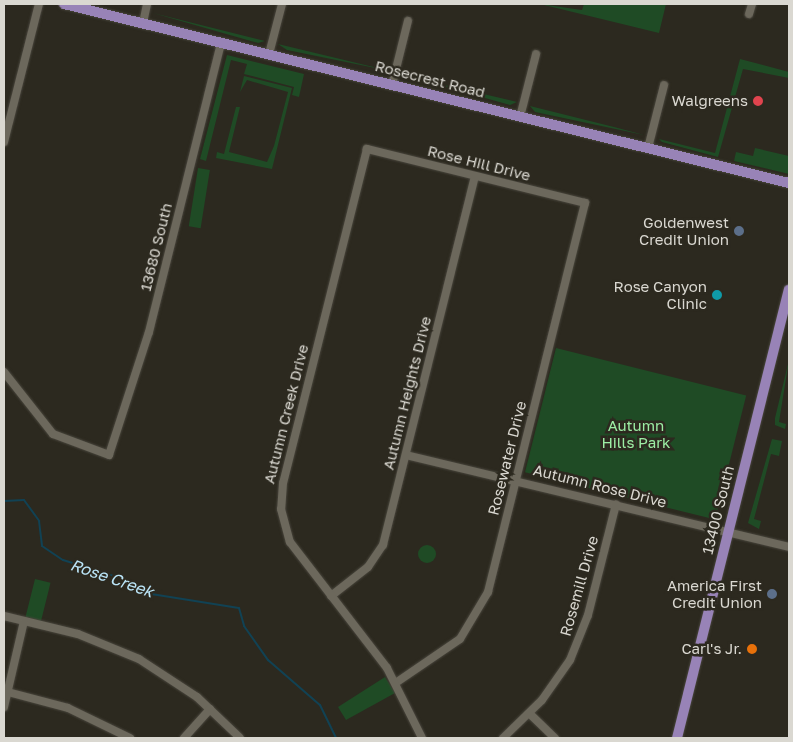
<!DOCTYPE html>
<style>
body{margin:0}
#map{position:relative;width:793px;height:742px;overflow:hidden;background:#2c291f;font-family:"Golos Text",sans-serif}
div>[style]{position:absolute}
.green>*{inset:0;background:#1f4b25;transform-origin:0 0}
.round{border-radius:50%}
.stream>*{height:2px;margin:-1px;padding:0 1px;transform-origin:1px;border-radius:1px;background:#114254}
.roads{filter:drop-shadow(0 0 1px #48453c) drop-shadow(0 0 1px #48453c)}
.minor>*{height:8px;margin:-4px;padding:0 4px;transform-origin:4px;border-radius:4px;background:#6c685c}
.major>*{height:10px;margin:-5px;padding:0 5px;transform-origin:5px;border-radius:5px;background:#9883b7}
.dots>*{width:14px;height:14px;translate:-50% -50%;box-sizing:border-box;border:2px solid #2c291f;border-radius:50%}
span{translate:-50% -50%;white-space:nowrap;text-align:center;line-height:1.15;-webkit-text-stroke:5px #2c291f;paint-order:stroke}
.street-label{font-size:15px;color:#dad8d1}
.poi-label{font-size:15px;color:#dad8d1}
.right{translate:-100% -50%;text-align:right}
.park-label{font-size:15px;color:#9ceda4}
.water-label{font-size:16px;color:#bbe5f8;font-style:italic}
.frame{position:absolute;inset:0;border:5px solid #dad8d1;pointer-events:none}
</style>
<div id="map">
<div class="green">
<i style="clip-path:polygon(540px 4px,582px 10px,584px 4px,666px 4px,659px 33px)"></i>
<i style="clip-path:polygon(153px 13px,265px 41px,258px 43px)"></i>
<i style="clip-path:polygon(278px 44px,390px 71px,287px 50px)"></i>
<i style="clip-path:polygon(227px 55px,304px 74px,299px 97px,292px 95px,294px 87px,244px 74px,247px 64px,231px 60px,206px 161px,200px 159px)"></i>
<i style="clip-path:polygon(740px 59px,789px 72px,789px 78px,743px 69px,718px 157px,662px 142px,659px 139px,715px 153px)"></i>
<i style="clip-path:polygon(403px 75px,517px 102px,510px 105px)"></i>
<i style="clip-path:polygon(244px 76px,292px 88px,272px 169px,216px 158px,217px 152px,224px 154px,236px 107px,240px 107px,229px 152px,267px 162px,274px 146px,288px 92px,247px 80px,240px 92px)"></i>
<i style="clip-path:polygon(530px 106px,614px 127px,644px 135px,535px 112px)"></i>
<i style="clip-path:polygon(755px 148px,789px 156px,789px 174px,734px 161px,736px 152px,753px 156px)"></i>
<i style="left:198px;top:168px;width:12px;height:59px;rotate:9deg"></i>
<i style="left:556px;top:348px;width:196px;height:128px;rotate:14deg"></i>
<i style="clip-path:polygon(789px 360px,779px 422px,786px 424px,785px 429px,775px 425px,775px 418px)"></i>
<i style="clip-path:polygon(772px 439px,782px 441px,779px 456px,771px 454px,754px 519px,761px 521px,759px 529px,748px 523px)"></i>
<i class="round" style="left:418px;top:545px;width:18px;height:18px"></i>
<i style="left:35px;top:579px;width:16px;height:39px;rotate:14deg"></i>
<i style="clip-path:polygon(385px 677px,395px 693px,346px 720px,338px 707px)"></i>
</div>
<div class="stream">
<i style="left:4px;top:501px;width:20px;rotate:-3deg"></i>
<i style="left:24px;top:500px;width:26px;rotate:54deg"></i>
<i style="left:39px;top:521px;width:25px;rotate:83deg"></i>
<i style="left:42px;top:546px;width:25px;rotate:34deg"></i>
<i style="left:63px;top:560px;width:57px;rotate:17.5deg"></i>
<i style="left:117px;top:577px;width:32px;rotate:30deg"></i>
<i style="left:145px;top:593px;width:95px;rotate:9.1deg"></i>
<i style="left:239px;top:608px;width:19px;rotate:74deg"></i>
<i style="left:244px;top:626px;width:42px;rotate:54.8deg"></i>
<i style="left:268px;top:660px;width:69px;rotate:40.9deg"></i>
<i style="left:320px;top:705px;width:37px;rotate:64deg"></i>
</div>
<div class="roads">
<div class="minor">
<i style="left:749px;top:14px;width:10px;rotate:-73deg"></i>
<i style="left:143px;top:23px;width:19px;rotate:-78deg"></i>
<i style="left:269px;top:54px;width:52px;rotate:-75.4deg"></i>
<i style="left:392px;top:85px;width:66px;rotate:-76deg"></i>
<i style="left:520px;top:117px;width:65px;rotate:-75.7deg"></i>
<i style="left:4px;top:142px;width:142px;rotate:-75.8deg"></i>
<i style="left:648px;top:148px;width:65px;rotate:-75.7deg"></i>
<i style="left:4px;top:372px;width:79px;rotate:51.7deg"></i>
<i style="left:53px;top:434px;width:60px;rotate:20.6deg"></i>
<i style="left:109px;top:455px;width:129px;rotate:-72deg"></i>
<i style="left:149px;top:332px;width:298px;rotate:-76deg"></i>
<i style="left:406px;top:455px;width:394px;rotate:13.5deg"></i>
<i style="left:331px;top:596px;width:47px;rotate:-38.1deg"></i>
<i style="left:368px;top:567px;width:27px;rotate:-56deg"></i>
<i style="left:383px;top:545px;width:380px;rotate:-76deg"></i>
<i style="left:4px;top:616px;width:76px;rotate:13.7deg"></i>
<i style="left:78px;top:634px;width:66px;rotate:22.3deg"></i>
<i style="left:139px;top:659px;width:69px;rotate:33.2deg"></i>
<i style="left:197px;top:697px;width:59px;rotate:43.6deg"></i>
<i style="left:397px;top:682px;width:76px;rotate:-34.3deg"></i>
<i style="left:460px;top:639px;width:55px;rotate:-59.2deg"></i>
<i style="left:488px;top:592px;width:401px;rotate:-76deg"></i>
<i style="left:585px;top:203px;width:225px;rotate:-166.1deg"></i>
<i style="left:367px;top:149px;width:344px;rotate:104.1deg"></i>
<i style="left:283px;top:483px;width:26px;rotate:94deg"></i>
<i style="left:281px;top:509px;width:34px;rotate:75deg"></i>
<i style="left:290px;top:542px;width:159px;rotate:52.4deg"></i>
<i style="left:387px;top:668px;width:78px;rotate:63.4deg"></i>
<i style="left:4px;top:691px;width:66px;rotate:14.9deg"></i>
<i style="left:68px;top:708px;width:69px;rotate:25.8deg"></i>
<i style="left:4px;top:707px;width:88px;rotate:-76.9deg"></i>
<i style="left:530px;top:714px;width:35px;rotate:44deg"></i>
<i style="left:184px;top:738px;width:39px;rotate:-48deg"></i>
<i style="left:503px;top:738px;width:54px;rotate:-44.3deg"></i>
<i style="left:542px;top:700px;width:49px;rotate:-55deg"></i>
<i style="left:570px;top:660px;width:48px;rotate:-68.2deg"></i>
<i style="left:588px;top:615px;width:114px;rotate:-75.8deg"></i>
</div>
<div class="major">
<i style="left:64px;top:4px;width:747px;rotate:13.87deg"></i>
<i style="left:677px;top:738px;width:462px;rotate:-76deg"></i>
</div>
</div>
<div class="dots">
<i style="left:758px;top:101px;background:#e0444e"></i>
<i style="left:739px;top:231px;background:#5c6f8a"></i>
<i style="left:717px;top:295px;background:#0f9aa8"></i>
<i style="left:772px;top:594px;background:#5c6f8a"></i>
<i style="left:752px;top:649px;background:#e8710a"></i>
</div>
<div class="street-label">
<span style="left:430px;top:79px;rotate:14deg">Rosecrest Road</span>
<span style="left:479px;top:163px;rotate:14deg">Rose Hill Drive</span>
<span style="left:156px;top:247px;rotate:-76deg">13680 South</span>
<span style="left:407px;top:393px;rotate:-76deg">Autumn Heights Drive</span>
<span style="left:286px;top:414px;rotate:-76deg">Autumn Creek Drive</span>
<span style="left:507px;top:458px;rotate:-76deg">Rosewater Drive</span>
<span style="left:600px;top:486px;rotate:14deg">Autumn Rose Drive</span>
<span style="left:718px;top:510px;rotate:-76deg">13400 South</span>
<span style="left:579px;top:586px;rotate:-74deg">Rosemill Drive</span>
</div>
<div class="poi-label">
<span class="right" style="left:748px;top:101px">Walgreens</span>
<span class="right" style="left:729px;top:231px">Goldenwest<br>Credit Union</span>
<span class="right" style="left:707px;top:295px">Rose Canyon<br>Clinic</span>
<span class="right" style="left:762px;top:594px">America First<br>Credit Union</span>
<span class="right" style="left:742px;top:649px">Carl's Jr.</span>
</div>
<div class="park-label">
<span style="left:636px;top:434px">Autumn<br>Hills Park</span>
</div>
<div class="water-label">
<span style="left:112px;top:578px;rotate:19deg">Rose Creek</span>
</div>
<div class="frame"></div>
</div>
